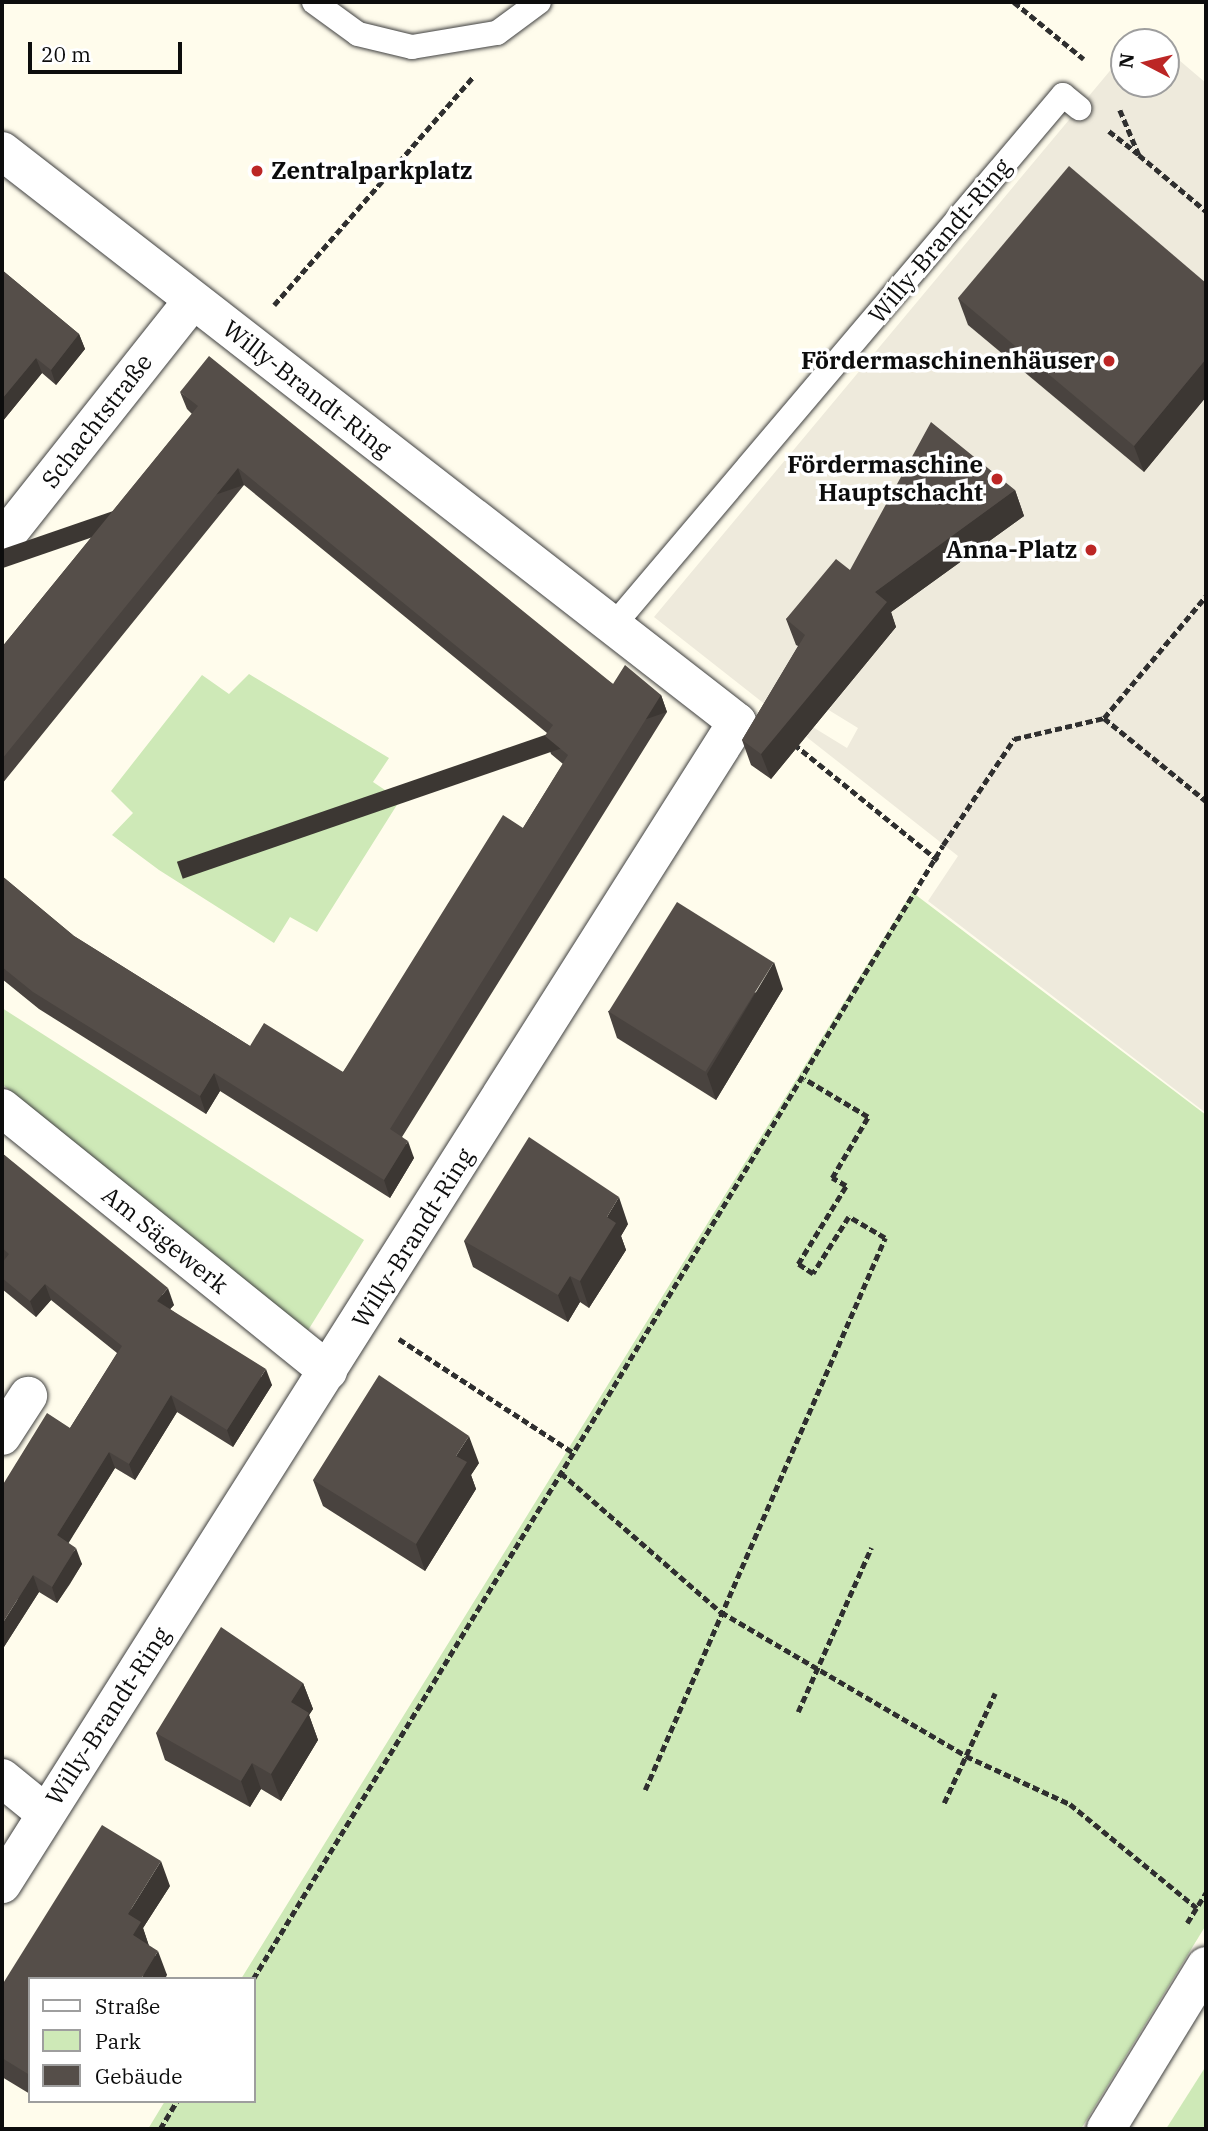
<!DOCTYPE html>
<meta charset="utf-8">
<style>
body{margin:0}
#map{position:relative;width:1208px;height:2131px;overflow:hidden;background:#fffcec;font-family:"IBM Plex Serif",serif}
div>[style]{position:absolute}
.green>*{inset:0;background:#cee9b7}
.plaza>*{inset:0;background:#eeeadc}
.path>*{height:4.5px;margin-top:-2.25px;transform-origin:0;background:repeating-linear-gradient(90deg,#2f2f2f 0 7px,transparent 0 10.5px)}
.roads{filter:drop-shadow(0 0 2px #404040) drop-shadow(0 0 2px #404040)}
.service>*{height:24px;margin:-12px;padding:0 12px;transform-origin:12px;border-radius:12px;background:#fff}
.minor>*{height:38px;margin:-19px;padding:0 19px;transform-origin:19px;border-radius:19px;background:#fff}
.wall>*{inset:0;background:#49433f}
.shaded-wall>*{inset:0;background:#3c3733;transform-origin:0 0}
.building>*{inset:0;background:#554e49;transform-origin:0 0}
.dots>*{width:19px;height:19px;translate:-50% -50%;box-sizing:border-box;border:4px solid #fff;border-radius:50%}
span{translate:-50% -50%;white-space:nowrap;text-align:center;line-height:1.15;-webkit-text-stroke:7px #fff;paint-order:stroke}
.poi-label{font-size:24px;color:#0d0d0d;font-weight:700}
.left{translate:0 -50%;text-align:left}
.right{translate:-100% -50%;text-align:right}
.street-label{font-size:24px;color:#0d0d0d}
.frame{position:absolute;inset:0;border:4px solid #0d0d0d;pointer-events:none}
.legend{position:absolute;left:28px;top:1977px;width:228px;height:126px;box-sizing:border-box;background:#fff;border:2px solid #9e9e9e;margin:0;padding:9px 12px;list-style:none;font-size:21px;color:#0d0d0d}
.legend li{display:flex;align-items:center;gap:14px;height:35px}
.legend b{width:35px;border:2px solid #9e9e9e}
.north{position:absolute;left:1110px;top:28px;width:70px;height:70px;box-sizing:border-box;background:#fff;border:2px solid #9e9e9e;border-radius:50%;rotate:277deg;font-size:19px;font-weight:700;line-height:28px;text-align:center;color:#0d0d0d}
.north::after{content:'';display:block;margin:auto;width:24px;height:32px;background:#bc2625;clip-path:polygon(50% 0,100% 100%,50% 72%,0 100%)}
.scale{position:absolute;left:28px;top:42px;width:154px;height:32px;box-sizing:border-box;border:4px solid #0d0d0d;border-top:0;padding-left:9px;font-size:21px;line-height:24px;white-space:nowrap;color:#0d0d0d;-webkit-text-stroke:5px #fff;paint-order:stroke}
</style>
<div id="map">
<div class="green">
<i style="clip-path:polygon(249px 674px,389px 758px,373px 782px,400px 800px,317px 932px,290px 917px,274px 943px,159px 870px,112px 835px,133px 813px,111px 791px,202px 675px,229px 694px)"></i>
<i style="clip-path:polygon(912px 892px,1206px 1115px,1206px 1925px,1081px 2129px,148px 2129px,165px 2101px,254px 2101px,254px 1979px,241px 1979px)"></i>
<i style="clip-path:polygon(2px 1008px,364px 1240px,307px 1332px,2px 1084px)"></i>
<i style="clip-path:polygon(1206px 2066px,1206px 2129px,1166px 2129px)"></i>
</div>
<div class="plaza">
<i style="clip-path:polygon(evenodd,1166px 49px,1206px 83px,1206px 301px,968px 325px,1144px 472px,1206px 397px,1206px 1113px,928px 901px,958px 856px,654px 617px,1124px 54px,1124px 84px,1166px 84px,1166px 49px,796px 690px,858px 728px,847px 748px,785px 710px,796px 690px)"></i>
</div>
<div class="path">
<i style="left:1014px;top:2px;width:90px;rotate:39.2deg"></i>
<i style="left:1120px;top:110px;width:49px;rotate:67.1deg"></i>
<i style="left:1139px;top:155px;width:87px;rotate:39.9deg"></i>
<i style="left:1109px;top:131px;width:37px;rotate:38deg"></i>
<i style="left:274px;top:305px;width:303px;rotate:-48.9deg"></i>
<i style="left:1104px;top:718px;width:159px;rotate:-50.1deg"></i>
<i style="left:794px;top:744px;width:185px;rotate:38.9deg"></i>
<i style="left:399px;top:1339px;width:209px;rotate:33.1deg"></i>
<i style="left:561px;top:1473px;width:212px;rotate:41deg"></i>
<i style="left:721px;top:1612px;width:284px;rotate:30.4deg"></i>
<i style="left:966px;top:1756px;width:115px;rotate:24.8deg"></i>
<i style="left:1070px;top:1804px;width:164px;rotate:39.3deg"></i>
<i style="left:798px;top:1712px;width:180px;rotate:-66deg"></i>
<i style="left:645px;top:1790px;width:602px;rotate:-66.5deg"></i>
<i style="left:885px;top:1238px;width:42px;rotate:-149.7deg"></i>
<i style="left:849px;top:1217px;width:67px;rotate:122.3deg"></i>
<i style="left:813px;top:1274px;width:18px;rotate:-146deg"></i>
<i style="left:798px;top:1264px;width:92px;rotate:-58.4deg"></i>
<i style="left:846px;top:1186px;width:16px;rotate:-150deg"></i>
<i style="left:832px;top:1178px;width:71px;rotate:-59.5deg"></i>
<i style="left:868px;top:1117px;width:74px;rotate:-149.3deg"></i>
<i style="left:944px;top:1803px;width:121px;rotate:-65.1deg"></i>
<i style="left:1187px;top:1923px;width:36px;rotate:-58deg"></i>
<i style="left:253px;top:1979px;width:1327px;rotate:-58.68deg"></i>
<i style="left:943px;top:845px;width:128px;rotate:-56.2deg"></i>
<i style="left:1014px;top:739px;width:92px;rotate:-13.1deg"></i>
<i style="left:1104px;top:718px;width:132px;rotate:39.1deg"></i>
<i style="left:160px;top:2129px;width:33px;rotate:-59deg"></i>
</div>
<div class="roads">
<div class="service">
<i style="left:314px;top:2px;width:54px;rotate:36deg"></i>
<i style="left:358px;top:34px;width:56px;rotate:13.5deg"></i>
<i style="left:412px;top:47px;width:86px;rotate:-9.4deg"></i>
<i style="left:497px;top:33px;width:52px;rotate:-36.4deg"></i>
<i style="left:613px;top:626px;width:696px;rotate:-49.72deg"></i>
<i style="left:1063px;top:95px;width:21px;rotate:39deg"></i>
</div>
<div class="minor">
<i style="left:2px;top:151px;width:931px;rotate:37.84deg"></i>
<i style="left:737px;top:722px;width:1375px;rotate:122.31deg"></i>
<i style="left:2px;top:541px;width:306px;rotate:-51.6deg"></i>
<i style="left:2px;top:1108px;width:419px;rotate:38.9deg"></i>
<i style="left:2px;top:1436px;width:48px;rotate:-57deg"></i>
<i style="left:2px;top:1778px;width:55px;rotate:39.1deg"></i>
<i style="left:1106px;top:2129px;width:191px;rotate:-58.5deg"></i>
</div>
</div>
<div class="wall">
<i style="clip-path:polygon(2px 270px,79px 334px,85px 349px,56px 385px,42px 373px,2px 422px)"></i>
<i style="clip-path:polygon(1206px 283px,1206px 397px,1144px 472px,968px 325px,958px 298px)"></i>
<i style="clip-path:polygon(180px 392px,613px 684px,661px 695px,667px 712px,402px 1137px,414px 1158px,390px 1198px,220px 1091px,206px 1114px,39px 1009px,2px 979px,2px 876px,74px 936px,250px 1046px,343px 1072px,523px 828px,563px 764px,551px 754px,545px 736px,547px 733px,244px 485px,2px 784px,2px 647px,192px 414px,187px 409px)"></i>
<i style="clip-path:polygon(1015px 490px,1024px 516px,891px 612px,896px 627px,771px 779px,751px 765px,742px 740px,798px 646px,796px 645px,786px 619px,850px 570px)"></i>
<i style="clip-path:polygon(783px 989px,716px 1100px,617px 1038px,608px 1011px)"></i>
<i style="clip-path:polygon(2px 1153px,174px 1305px,170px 1309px,272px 1385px,233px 1447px,177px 1412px,135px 1480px,115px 1468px,68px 1543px,82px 1564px,70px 1584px,57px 1603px,39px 1592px,2px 1650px,70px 1428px,117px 1353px,51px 1300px,36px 1317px,2px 1289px,2px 1263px,3px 1261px,2px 1259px)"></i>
<i style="clip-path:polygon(628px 1224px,621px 1236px,626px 1250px,589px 1308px,580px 1302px,568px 1322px,473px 1267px,464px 1241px)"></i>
<i style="clip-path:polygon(479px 1463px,471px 1475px,476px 1489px,425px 1571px,323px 1506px,313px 1480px)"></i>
<i style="clip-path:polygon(303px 1683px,313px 1709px,309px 1715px,318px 1740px,281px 1801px,261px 1789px,250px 1807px,165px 1760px,156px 1733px)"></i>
<i style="clip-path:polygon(170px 1886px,143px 1928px,149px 1946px,167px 1975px,30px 1979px,30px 2094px,2px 2077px,2px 1985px)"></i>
</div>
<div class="shaded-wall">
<i style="clip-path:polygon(79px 334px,85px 349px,56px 385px,51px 370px)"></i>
<i style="clip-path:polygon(36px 358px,42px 373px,2px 422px,2px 399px)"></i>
<i style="clip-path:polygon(1206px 359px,1206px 397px,1144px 472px,1134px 446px)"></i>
<i style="left:238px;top:468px;width:18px;height:375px;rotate:71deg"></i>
<i style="clip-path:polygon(1015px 490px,1024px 516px,891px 612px,896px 627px,771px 779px,761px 754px,875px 592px)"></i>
<i style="left:661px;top:695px;width:18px;height:512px;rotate:71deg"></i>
<i style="clip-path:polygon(774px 962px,783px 989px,716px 1100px,707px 1074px)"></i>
<i style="clip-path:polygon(214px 1073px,220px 1091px,206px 1114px,200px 1096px)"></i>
<i style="clip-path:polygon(408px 1141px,414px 1158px,390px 1198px,384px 1180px)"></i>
<i style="clip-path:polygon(619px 1197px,628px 1224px,621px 1236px,626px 1250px,589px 1308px,580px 1281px,607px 1217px)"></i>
<i style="clip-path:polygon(570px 1276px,580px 1302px,568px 1322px,558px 1295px)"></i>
<i style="clip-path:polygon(45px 1284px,51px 1300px,36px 1317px,30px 1301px)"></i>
<i style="clip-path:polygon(168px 1288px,174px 1305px,163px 1317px,157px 1301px)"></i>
<i style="clip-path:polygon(266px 1369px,272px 1385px,233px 1447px,227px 1430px)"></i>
<i style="clip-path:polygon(171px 1395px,177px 1412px,135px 1480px,129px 1464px)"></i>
<i style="clip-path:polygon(469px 1436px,479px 1463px,471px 1475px,476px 1489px,425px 1571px,416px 1544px,456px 1456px)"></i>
<i style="clip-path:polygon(109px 1452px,115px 1468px,63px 1552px,57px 1535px)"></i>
<i style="clip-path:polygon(76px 1548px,82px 1564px,57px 1603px,52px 1587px)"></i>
<i style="clip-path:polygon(33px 1575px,39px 1592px,2px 1650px,2px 1624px)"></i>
<i style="clip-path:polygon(303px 1683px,313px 1709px,309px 1715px,318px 1740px,281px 1801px,271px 1774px,291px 1702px)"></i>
<i style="clip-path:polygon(252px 1763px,261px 1789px,250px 1807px,241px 1781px)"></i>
<i style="clip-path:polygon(161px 1861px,170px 1886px,143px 1928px,149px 1946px,133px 1935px,128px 1914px)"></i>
<i style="clip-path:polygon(158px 1951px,167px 1975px,165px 1979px,141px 1979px)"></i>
</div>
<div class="building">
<i style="clip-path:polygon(1069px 166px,1206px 283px,1206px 359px,1134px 446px,958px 298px)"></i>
<i style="clip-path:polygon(2px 270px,79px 334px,51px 370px,36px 358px,2px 399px)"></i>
<i style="clip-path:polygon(209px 356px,613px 684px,625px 665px,661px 695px,390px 1129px,408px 1141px,384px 1180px,214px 1073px,200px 1096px,33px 992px,2px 967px,2px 876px,74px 936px,250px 1046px,264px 1023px,343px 1072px,503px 815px,523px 828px,568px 755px,545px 736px,553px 725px,238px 468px,2px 759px,2px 647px,198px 406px,180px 392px)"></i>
<i style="clip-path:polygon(931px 422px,1015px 490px,875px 592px,887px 602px,761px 754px,742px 740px,805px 635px,786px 619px,836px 559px,850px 570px)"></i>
<i style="left:677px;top:902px;width:114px;height:129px;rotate:32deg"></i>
<i style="clip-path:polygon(529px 1137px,619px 1197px,607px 1217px,616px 1223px,580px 1281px,570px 1276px,558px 1295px,464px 1241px)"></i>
<i style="clip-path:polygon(2px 1153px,168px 1288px,157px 1301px,266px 1369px,227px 1430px,171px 1395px,129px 1464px,109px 1452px,57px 1535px,76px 1548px,64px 1567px,52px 1587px,33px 1575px,2px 1624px,2px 1486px,47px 1413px,70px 1428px,122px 1346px,45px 1284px,30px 1301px,2px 1278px,2px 1263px,9px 1254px,2px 1248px)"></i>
<i style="clip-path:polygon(379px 1375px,469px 1436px,456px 1456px,467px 1462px,416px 1544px,313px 1480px)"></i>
<i style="clip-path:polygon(221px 1627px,303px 1683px,291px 1702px,309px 1713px,271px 1774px,252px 1763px,241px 1781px,156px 1733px)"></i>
<i style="clip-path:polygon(102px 1825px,161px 1861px,128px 1914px,141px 1922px,133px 1935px,158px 1951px,141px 1979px,30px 1979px,30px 2072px,28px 2074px,2px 2058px,2px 1985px)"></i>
</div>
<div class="dots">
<i style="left:257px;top:171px;background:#bc2625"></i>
<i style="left:1109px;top:361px;background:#bc2625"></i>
<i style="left:997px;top:479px;background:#bc2625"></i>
<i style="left:1091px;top:550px;background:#bc2625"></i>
</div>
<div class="poi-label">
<span class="left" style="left:271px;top:171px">Zentralparkplatz</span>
<span class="right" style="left:1095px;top:361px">Fördermaschinenhäuser</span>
<span class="right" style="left:983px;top:479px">Fördermaschine<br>Hauptschacht</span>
<span class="right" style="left:1077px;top:550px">Anna-Platz</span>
</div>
<div class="street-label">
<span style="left:940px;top:241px;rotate:-50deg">Willy-Brandt-Ring</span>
<span style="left:307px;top:389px;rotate:38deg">Willy-Brandt-Ring</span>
<span style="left:97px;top:421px;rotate:-52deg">Schachtstraße</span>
<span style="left:413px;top:1238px;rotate:-58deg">Willy-Brandt-Ring</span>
<span style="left:165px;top:1240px;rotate:39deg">Am Sägewerk</span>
<span style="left:108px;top:1716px;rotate:-57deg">Willy-Brandt-Ring</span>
</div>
<div class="frame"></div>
<ul class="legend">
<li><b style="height:9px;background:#fff"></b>Straße</li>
<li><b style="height:19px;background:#cee9b7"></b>Park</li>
<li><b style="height:19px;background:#554e49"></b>Gebäude</li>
</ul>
<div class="north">N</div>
<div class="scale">20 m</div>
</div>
